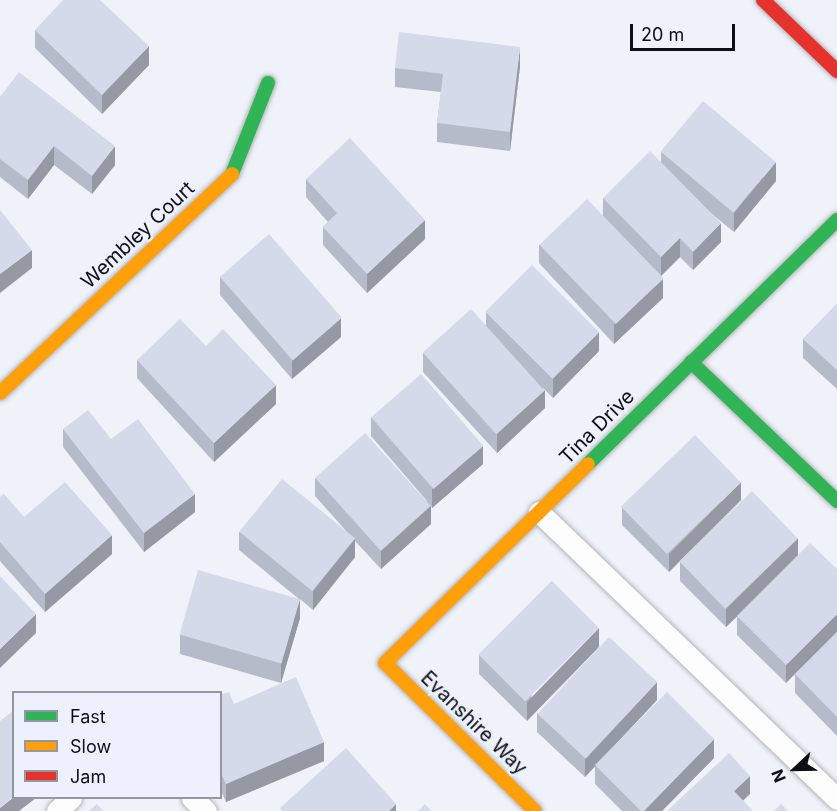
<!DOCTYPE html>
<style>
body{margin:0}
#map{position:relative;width:837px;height:811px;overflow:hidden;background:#f0f2f9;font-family:Inter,sans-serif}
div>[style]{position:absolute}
.roads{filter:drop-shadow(0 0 2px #b2b5bb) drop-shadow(0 0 2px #b2b5bb)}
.lane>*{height:21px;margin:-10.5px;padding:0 10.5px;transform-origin:10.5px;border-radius:10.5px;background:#fdfdfe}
.fast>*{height:14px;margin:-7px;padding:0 7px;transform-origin:7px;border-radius:7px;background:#30b455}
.slow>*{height:14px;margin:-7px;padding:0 7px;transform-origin:7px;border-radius:7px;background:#ff9f0a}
.jam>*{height:14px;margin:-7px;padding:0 7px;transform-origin:7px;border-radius:7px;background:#e5322d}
.wall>*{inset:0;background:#b6bbc9}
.shaded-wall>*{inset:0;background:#9499a4}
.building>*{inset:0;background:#d4daea;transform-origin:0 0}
span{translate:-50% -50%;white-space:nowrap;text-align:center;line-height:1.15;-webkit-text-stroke:4.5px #ecf1fd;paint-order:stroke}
.street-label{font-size:20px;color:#0c0f15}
.legend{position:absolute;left:12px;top:691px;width:210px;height:108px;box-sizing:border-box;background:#ecf1fd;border:2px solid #9297a0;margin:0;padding:8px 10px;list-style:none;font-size:18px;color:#0c0f15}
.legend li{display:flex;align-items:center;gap:12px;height:30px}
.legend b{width:30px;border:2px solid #9297a0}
.north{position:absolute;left:765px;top:739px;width:60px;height:60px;-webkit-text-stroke:4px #ecf1fd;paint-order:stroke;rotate:248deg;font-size:16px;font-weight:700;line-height:24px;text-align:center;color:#0c0f15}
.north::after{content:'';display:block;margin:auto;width:21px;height:27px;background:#0c0f15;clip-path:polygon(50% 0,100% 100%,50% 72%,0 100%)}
.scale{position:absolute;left:630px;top:24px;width:105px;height:27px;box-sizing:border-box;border:3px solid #0c0f15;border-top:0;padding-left:8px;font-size:18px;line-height:21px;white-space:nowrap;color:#0c0f15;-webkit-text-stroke:4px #ecf1fd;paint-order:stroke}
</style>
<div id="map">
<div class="roads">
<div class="lane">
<i style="left:539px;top:512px;width:414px;rotate:43.9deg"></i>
<i style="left:192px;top:798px;width:19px;rotate:43deg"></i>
<i style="left:57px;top:811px;width:19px;rotate:-43deg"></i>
</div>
<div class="fast">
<i style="left:232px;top:174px;width:98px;rotate:-68.4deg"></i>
<i style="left:691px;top:362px;width:202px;rotate:43.6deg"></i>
<i style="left:588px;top:464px;width:349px;rotate:-44.4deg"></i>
</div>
<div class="slow">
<i style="left:0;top:393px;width:319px;rotate:-43.3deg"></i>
<i style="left:535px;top:811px;width:211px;rotate:-135.4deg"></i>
<i style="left:385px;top:663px;width:284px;rotate:-44.4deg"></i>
</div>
<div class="jam">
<i style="left:763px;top:0;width:103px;rotate:43.8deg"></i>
</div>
</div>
<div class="wall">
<i style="clip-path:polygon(35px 30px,149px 65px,102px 114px,35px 48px)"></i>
<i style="clip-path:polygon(520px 66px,510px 151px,437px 142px,437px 123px,441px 92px,395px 87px,395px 68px)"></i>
<i style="clip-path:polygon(0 97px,115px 165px,92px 194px,54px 165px,28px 199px,0 177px)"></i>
<i style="clip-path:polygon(661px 152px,776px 181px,734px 232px,707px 210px,721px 242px,693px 270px,680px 257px,661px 276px,622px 236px,663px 298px,614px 344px,539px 263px,539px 245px,603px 216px,603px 198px,661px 162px)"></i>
<i style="clip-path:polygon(306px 179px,425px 239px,367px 293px,323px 245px,323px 227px,328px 222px,306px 197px)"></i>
<i style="clip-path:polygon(220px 276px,341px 337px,292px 379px,220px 295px)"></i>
<i style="clip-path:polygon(837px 304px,837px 389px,803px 358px,803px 339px)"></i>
<i style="clip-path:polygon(486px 312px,599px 351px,553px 398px,543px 388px,545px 408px,497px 453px,423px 372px,423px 353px,486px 325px)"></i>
<i style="clip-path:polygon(206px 346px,276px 404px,214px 462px,137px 378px,137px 360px)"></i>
<i style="clip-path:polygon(371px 417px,483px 464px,432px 508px,431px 506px,431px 524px,381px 569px,355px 541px,355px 557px,313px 610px,300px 599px,300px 618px,281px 683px,180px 654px,180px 635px,299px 599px,239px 550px,239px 532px,347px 532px,315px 496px,315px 478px,427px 501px,371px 436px)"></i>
<i style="clip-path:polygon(63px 429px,111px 439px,195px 512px,144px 552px,63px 447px)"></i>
<i style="clip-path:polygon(0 497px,24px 517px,112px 554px,45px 612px,0 561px)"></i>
<i style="clip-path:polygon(741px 500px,669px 572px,622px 525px,622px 507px)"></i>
<i style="clip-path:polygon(798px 538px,786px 683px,737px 635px,737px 616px,750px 604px,726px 627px,680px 581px,680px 562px)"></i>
<i style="clip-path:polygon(552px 581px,527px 721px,479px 674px,479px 655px)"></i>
<i style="clip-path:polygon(837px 633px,837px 736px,795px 693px,795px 674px)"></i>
<i style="clip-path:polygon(220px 695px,234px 704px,324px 761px,226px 802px,220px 789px)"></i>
<i style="clip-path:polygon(657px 700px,612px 748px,714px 758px,662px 811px,622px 811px,595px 784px,595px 766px,585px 777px,537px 732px,537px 713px)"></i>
</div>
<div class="shaded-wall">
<i style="clip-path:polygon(149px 46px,149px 65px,102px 114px,102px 95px)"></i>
<i style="clip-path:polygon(520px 47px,520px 66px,510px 151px,510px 132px)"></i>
<i style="clip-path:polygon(54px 146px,54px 165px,28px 199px,28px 180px)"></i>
<i style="clip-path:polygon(115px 146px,115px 165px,92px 194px,92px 176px)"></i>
<i style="clip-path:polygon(776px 162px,776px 181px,734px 232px,734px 213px)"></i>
<i style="clip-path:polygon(425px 220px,425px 239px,367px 293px,367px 274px)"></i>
<i style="clip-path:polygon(721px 223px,721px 242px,693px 270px,693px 252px)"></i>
<i style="clip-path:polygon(680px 238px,680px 257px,661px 276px,661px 257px)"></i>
<i style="clip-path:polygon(32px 250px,32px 268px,0 293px,0 274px)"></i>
<i style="clip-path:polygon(663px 279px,663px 298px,614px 344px,614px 325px)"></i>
<i style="clip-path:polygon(341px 318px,341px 337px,292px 379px,292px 360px)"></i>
<i style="clip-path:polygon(599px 332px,599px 351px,553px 398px,553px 379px)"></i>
<i style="clip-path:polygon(276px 385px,276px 404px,214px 462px,214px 443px)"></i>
<i style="clip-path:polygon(545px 390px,545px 408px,497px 453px,497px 434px)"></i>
<i style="clip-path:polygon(483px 446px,483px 464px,432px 508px,432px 489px)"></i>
<i style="clip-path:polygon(741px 482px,741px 500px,669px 572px,669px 554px)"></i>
<i style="clip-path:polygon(195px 494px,195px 512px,144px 552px,144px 533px)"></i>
<i style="clip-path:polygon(431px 506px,431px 524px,381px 569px,381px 551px)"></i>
<i style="clip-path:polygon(112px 535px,112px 554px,45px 612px,45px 594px)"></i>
<i style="clip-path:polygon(798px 538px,798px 556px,726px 627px,726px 609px)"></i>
<i style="clip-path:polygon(355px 539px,355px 557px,313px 610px,313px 591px)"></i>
<i style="clip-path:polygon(300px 599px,300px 618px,281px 683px,281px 664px)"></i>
<i style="clip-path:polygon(36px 614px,36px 633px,0 668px,0 649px)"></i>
<i style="clip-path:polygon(837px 614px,837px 632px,786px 683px,786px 665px)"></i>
<i style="clip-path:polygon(599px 628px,599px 647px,527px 721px,527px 702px)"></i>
<i style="clip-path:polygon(657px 682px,657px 700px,585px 777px,585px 758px)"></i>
<i style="clip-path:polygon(714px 739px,714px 758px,662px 811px,644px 811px)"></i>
<i style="clip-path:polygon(324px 742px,324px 761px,226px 802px,226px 784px)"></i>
<i style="clip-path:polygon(750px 776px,750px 794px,734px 809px,734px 791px)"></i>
<i style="clip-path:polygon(14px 797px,36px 798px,19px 811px,0 811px,0 808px)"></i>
<i style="clip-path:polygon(396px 804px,396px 811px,389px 811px)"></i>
</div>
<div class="building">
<i style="clip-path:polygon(63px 0,100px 0,149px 46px,102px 95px,35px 30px)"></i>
<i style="clip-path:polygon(399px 32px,520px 47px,510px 132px,437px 123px,443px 74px,395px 68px)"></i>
<i style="clip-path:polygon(19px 72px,115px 146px,92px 176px,54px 146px,28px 180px,0 159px,0 97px)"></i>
<i style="left:703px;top:101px;width:95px;height:66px;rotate:40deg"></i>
<i style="clip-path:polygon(350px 138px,425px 220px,367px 274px,323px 227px,337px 213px,306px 179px)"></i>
<i style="clip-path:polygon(650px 151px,721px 223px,693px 252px,680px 238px,661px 257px,603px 198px)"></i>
<i style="left:587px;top:199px;width:110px;height:66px;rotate:46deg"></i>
<i style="clip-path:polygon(0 210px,32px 250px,0 274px)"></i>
<i style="left:269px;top:234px;width:111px;height:65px;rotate:49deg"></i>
<i style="left:532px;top:265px;width:95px;height:66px;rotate:45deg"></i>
<i style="clip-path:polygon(837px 304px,837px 370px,803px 339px)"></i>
<i style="left:471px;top:309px;width:110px;height:65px;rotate:48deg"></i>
<i style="clip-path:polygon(180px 319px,206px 346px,223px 329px,276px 385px,214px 443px,137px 360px)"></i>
<i style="left:421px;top:374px;width:95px;height:66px;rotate:49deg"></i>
<i style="clip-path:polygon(88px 410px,111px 439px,138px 419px,195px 494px,144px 533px,63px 429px)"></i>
<i style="left:365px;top:433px;width:98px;height:67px;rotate:48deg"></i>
<i style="left:695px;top:435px;width:66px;height:103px;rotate:46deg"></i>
<i style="left:282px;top:479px;width:94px;height:68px;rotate:39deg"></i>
<i style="clip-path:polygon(65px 482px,112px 535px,45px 594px,0 542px,0 497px,4px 494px,24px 517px)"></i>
<i style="left:752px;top:491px;width:66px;height:101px;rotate:46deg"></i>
<i style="clip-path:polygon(810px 543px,837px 569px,837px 614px,786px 665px,737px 616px)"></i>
<i style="left:198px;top:570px;width:106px;height:67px;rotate:16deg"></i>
<i style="clip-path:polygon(0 576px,36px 614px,0 649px)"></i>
<i style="left:552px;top:581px;width:66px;height:104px;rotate:45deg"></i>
<i style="clip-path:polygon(837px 633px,837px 717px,795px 674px)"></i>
<i style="left:609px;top:637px;width:66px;height:105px;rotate:43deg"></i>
<i style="clip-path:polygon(296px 677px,324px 742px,226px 784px,220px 771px,220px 695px,229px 692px,234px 704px)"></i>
<i style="clip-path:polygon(667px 692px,714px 739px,644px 811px,641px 811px,595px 765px)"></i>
<i style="clip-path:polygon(14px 710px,14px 797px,0 808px,0 721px)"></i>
<i style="clip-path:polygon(346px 748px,396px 804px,389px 811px,282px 811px,280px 808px)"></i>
<i style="clip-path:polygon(729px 753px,750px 776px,734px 791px,753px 811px,667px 811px)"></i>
<i style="clip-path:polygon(97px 804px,103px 811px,89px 811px)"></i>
<i style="clip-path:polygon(425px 804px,431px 811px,418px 811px)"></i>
<i style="clip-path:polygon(781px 804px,788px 811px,774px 811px)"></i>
</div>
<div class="street-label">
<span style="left:138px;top:235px;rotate:-43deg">Wembley Court</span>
<span style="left:597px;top:427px;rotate:-45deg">Tina Drive</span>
<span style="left:474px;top:723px;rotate:44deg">Evanshire Way</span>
</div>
<ul class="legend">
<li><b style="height:8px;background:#30b455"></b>Fast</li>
<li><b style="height:8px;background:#ff9f0a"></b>Slow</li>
<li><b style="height:8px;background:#e5322d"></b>Jam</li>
</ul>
<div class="north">N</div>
<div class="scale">20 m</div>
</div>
